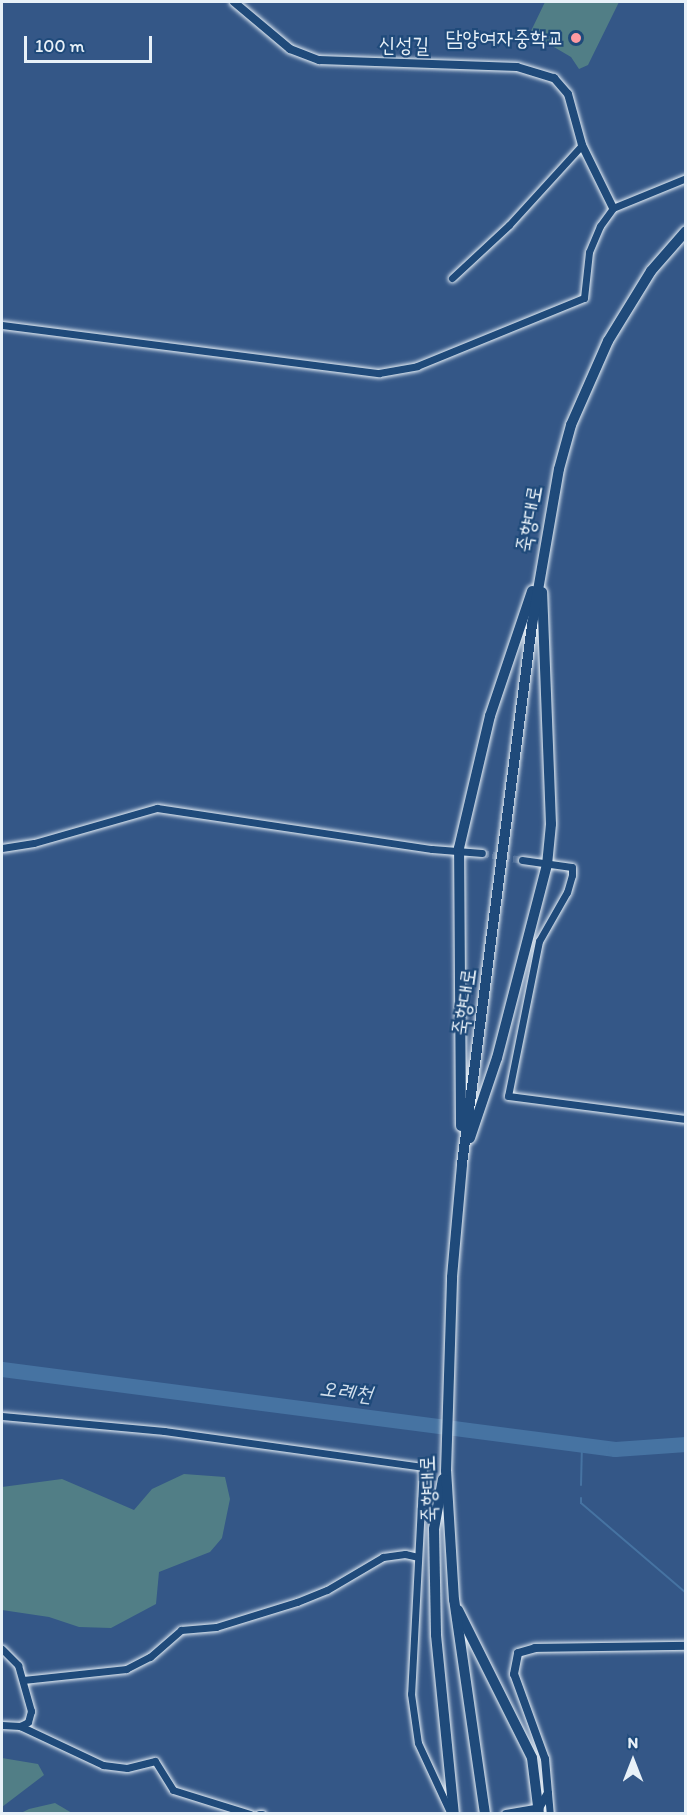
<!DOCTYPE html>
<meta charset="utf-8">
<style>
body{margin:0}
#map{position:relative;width:687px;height:1815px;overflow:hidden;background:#345787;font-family:Itim,"Poor Story",sans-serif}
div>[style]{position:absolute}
.green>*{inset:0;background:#517e86}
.stream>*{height:2px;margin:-1px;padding:0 1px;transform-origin:1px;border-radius:1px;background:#4673a2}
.river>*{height:15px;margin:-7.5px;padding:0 7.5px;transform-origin:7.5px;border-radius:7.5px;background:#4673a2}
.minor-tunnel>*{height:7px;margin-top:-3.5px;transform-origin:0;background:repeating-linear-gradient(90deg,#4f6e98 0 7px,transparent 0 10.5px)}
.roads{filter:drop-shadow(0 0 2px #e8f1f8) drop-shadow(0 0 2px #e8f1f8)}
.minor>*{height:7px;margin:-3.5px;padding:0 3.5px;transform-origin:3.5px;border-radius:3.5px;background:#1f4a7a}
.tertiary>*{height:8px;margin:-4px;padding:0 4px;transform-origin:4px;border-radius:4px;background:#1f4a7a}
.primary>*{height:10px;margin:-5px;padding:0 5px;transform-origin:5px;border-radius:5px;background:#1f4a7a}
.dots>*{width:16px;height:16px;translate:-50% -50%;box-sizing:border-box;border:3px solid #1f4a7a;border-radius:50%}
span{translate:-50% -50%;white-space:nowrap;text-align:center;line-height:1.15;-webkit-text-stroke:4.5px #1f4a7a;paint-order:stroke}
.poi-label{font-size:21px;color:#e8f1f8}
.right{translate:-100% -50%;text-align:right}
.street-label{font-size:21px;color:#e8f1f8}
.water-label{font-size:22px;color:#d0deeb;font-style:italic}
.frame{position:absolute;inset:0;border:3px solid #e8f1f8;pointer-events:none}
.north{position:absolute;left:603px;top:1731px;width:60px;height:60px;-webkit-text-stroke:4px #1f4a7a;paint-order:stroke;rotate:0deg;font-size:16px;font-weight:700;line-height:24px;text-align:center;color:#e8f1f8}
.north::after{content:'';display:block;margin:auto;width:21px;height:27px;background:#e8f1f8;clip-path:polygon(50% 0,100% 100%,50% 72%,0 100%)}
.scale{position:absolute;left:24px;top:36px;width:128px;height:27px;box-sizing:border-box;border:3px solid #e8f1f8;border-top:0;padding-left:8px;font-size:18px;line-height:21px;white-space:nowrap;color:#e8f1f8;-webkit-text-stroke:4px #1f4a7a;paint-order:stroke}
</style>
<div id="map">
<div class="green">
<i style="clip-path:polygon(545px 2px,619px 2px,588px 65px,579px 69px,571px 57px,530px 33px)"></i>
<i style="clip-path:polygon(184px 1474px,225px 1477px,230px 1499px,222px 1538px,210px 1552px,159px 1572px,156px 1604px,111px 1628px,79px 1627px,49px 1617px,2px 1610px,2px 1487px,62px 1479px,134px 1510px,152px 1489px)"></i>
<i style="clip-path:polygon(2px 1758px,38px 1764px,44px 1775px,2px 1807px)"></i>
<i style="clip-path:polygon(55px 1803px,72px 1813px,21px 1813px,29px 1809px)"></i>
</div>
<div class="stream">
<i style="left:581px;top:1485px;width:40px;rotate:-88.6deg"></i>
<i style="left:581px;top:1498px;width:5px;rotate:90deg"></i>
<i style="left:581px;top:1503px;width:138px;rotate:40.6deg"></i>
</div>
<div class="river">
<i style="left:2px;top:1369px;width:618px;rotate:7.44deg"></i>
<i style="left:615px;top:1449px;width:71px;rotate:-4deg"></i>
</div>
<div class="minor-tunnel">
<i style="left:482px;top:853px;width:41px;rotate:9.9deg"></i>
</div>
<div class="roads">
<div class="minor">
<i style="left:452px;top:278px;width:78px;rotate:-42.9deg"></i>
<i style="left:509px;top:225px;width:108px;rotate:-47.6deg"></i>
<i style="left:2px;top:325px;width:380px;rotate:7.3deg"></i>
<i style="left:379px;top:373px;width:39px;rotate:-10deg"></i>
<i style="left:417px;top:366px;width:180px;rotate:-22.2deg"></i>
<i style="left:584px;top:298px;width:46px;rotate:-83.8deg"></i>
<i style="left:589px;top:252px;width:28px;rotate:-67deg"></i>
<i style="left:600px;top:226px;width:22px;rotate:-54deg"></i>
<i style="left:613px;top:208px;width:79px;rotate:-22.3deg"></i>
<i style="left:2px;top:848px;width:32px;rotate:-9deg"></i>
<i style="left:34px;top:843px;width:128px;rotate:-15.9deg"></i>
<i style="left:157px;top:808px;width:278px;rotate:8.5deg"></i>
<i style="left:432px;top:849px;width:50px;rotate:4.6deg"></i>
<i style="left:522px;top:860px;width:50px;rotate:8deg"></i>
<i style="left:572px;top:867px;width:8px;rotate:90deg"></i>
<i style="left:572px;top:875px;width:18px;rotate:106deg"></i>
<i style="left:567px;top:892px;width:56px;rotate:119.7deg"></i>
<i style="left:539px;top:941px;width:158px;rotate:101.3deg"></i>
<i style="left:508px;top:1096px;width:179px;rotate:7.4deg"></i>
<i style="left:2px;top:1416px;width:163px;rotate:5.3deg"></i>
<i style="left:164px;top:1431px;width:261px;rotate:7.9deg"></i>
<i style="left:423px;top:1467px;width:227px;rotate:93deg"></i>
<i style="left:411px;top:1694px;width:49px;rotate:81.9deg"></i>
<i style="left:418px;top:1743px;width:78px;rotate:65.1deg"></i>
<i style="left:2px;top:1649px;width:23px;rotate:45deg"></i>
<i style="left:18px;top:1665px;width:48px;rotate:74.2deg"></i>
<i style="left:31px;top:1711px;width:11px;rotate:105deg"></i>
<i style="left:28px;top:1722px;width:9px;rotate:153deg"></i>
<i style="left:20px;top:1726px;width:18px;rotate:-177deg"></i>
<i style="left:23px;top:1680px;width:104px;rotate:-6.1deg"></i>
<i style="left:126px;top:1669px;width:27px;rotate:-27deg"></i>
<i style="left:150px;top:1657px;width:41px;rotate:-41.1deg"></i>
<i style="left:181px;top:1630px;width:35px;rotate:-5deg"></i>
<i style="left:216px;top:1627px;width:85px;rotate:-17.2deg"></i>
<i style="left:297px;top:1602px;width:32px;rotate:-22deg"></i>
<i style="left:327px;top:1590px;width:65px;rotate:-30.5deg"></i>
<i style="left:383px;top:1557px;width:22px;rotate:-8deg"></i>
<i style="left:405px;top:1554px;width:13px;rotate:13deg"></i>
<i style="left:20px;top:1726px;width:92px;rotate:25.2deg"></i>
<i style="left:103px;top:1765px;width:24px;rotate:7deg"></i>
<i style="left:127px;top:1768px;width:29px;rotate:-14deg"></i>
<i style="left:155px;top:1761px;width:34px;rotate:58deg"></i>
<i style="left:173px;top:1790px;width:81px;rotate:17.3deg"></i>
<i style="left:548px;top:1793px;width:21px;rotate:85deg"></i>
<i style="left:259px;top:1814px;width:3px"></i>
</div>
<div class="tertiary">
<i style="left:234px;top:2px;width:73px;rotate:40deg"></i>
<i style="left:290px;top:49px;width:31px;rotate:21deg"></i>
<i style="left:319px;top:60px;width:198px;rotate:2deg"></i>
<i style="left:517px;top:67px;width:39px;rotate:17deg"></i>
<i style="left:554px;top:78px;width:21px;rotate:49deg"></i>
<i style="left:568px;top:94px;width:53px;rotate:74.6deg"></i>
<i style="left:582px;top:145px;width:70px;rotate:63.8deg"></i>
<i style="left:506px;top:1814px;width:34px;rotate:-10deg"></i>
<i style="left:539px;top:1808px;width:17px;rotate:-59deg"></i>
<i style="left:548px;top:1793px;width:34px;rotate:-95deg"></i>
<i style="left:545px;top:1759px;width:90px;rotate:-110deg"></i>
<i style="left:514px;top:1674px;width:21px;rotate:-79deg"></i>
<i style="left:518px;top:1653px;width:18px;rotate:-16deg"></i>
<i style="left:535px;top:1648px;width:151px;rotate:-0.8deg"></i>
</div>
<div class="primary">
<i style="left:461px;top:1126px;width:278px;rotate:-90.4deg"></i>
<i style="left:459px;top:848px;width:136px;rotate:-76.8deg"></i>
<i style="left:490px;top:716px;width:132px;rotate:-71.4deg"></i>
<i style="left:470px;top:1138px;width:84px;rotate:-71.4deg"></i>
<i style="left:497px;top:1058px;width:199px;rotate:-75.5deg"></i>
<i style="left:547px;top:865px;width:41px;rotate:-84.4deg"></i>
<i style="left:551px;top:824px;width:232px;rotate:-92.2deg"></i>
<i style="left:443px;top:1479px;width:51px;rotate:100.2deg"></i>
<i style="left:434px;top:1529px;width:106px;rotate:88.9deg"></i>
<i style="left:436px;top:1635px;width:180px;rotate:84.3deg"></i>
<i style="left:458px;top:1610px;width:165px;rotate:63.4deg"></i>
<i style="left:532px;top:1758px;width:56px;rotate:82.9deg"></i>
<i style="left:485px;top:1814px;width:216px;rotate:-98.2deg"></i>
<i style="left:454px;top:1600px;width:129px;rotate:-93.5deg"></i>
<i style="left:446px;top:1471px;width:194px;rotate:-88.2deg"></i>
<i style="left:452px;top:1277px;width:113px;rotate:-84.9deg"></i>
<i style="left:462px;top:1164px;width:544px;rotate:-82.6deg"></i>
<i style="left:532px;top:625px;width:158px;rotate:-80.2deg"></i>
<i style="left:559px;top:469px;width:46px;rotate:-74.7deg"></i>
<i style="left:571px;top:425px;width:92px;rotate:-66.2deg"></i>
<i style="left:608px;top:341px;width:82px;rotate:-58.4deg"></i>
<i style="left:651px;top:271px;width:53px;rotate:-48.8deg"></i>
</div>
</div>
<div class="dots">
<i style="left:576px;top:38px;background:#ff9aa2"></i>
</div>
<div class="poi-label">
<span class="right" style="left:564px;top:38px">담양여자중학교</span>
</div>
<div class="street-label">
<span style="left:404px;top:45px;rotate:1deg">신성길</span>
<span style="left:529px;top:519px;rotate:-80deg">죽향대로</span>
<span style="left:464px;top:1002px;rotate:-82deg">죽향대로</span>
<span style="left:428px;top:1489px;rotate:-92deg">죽향대로</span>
</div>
<div class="water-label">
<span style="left:346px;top:1391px;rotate:7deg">오례천</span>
</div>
<div class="frame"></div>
<div class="north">N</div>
<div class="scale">100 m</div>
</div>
